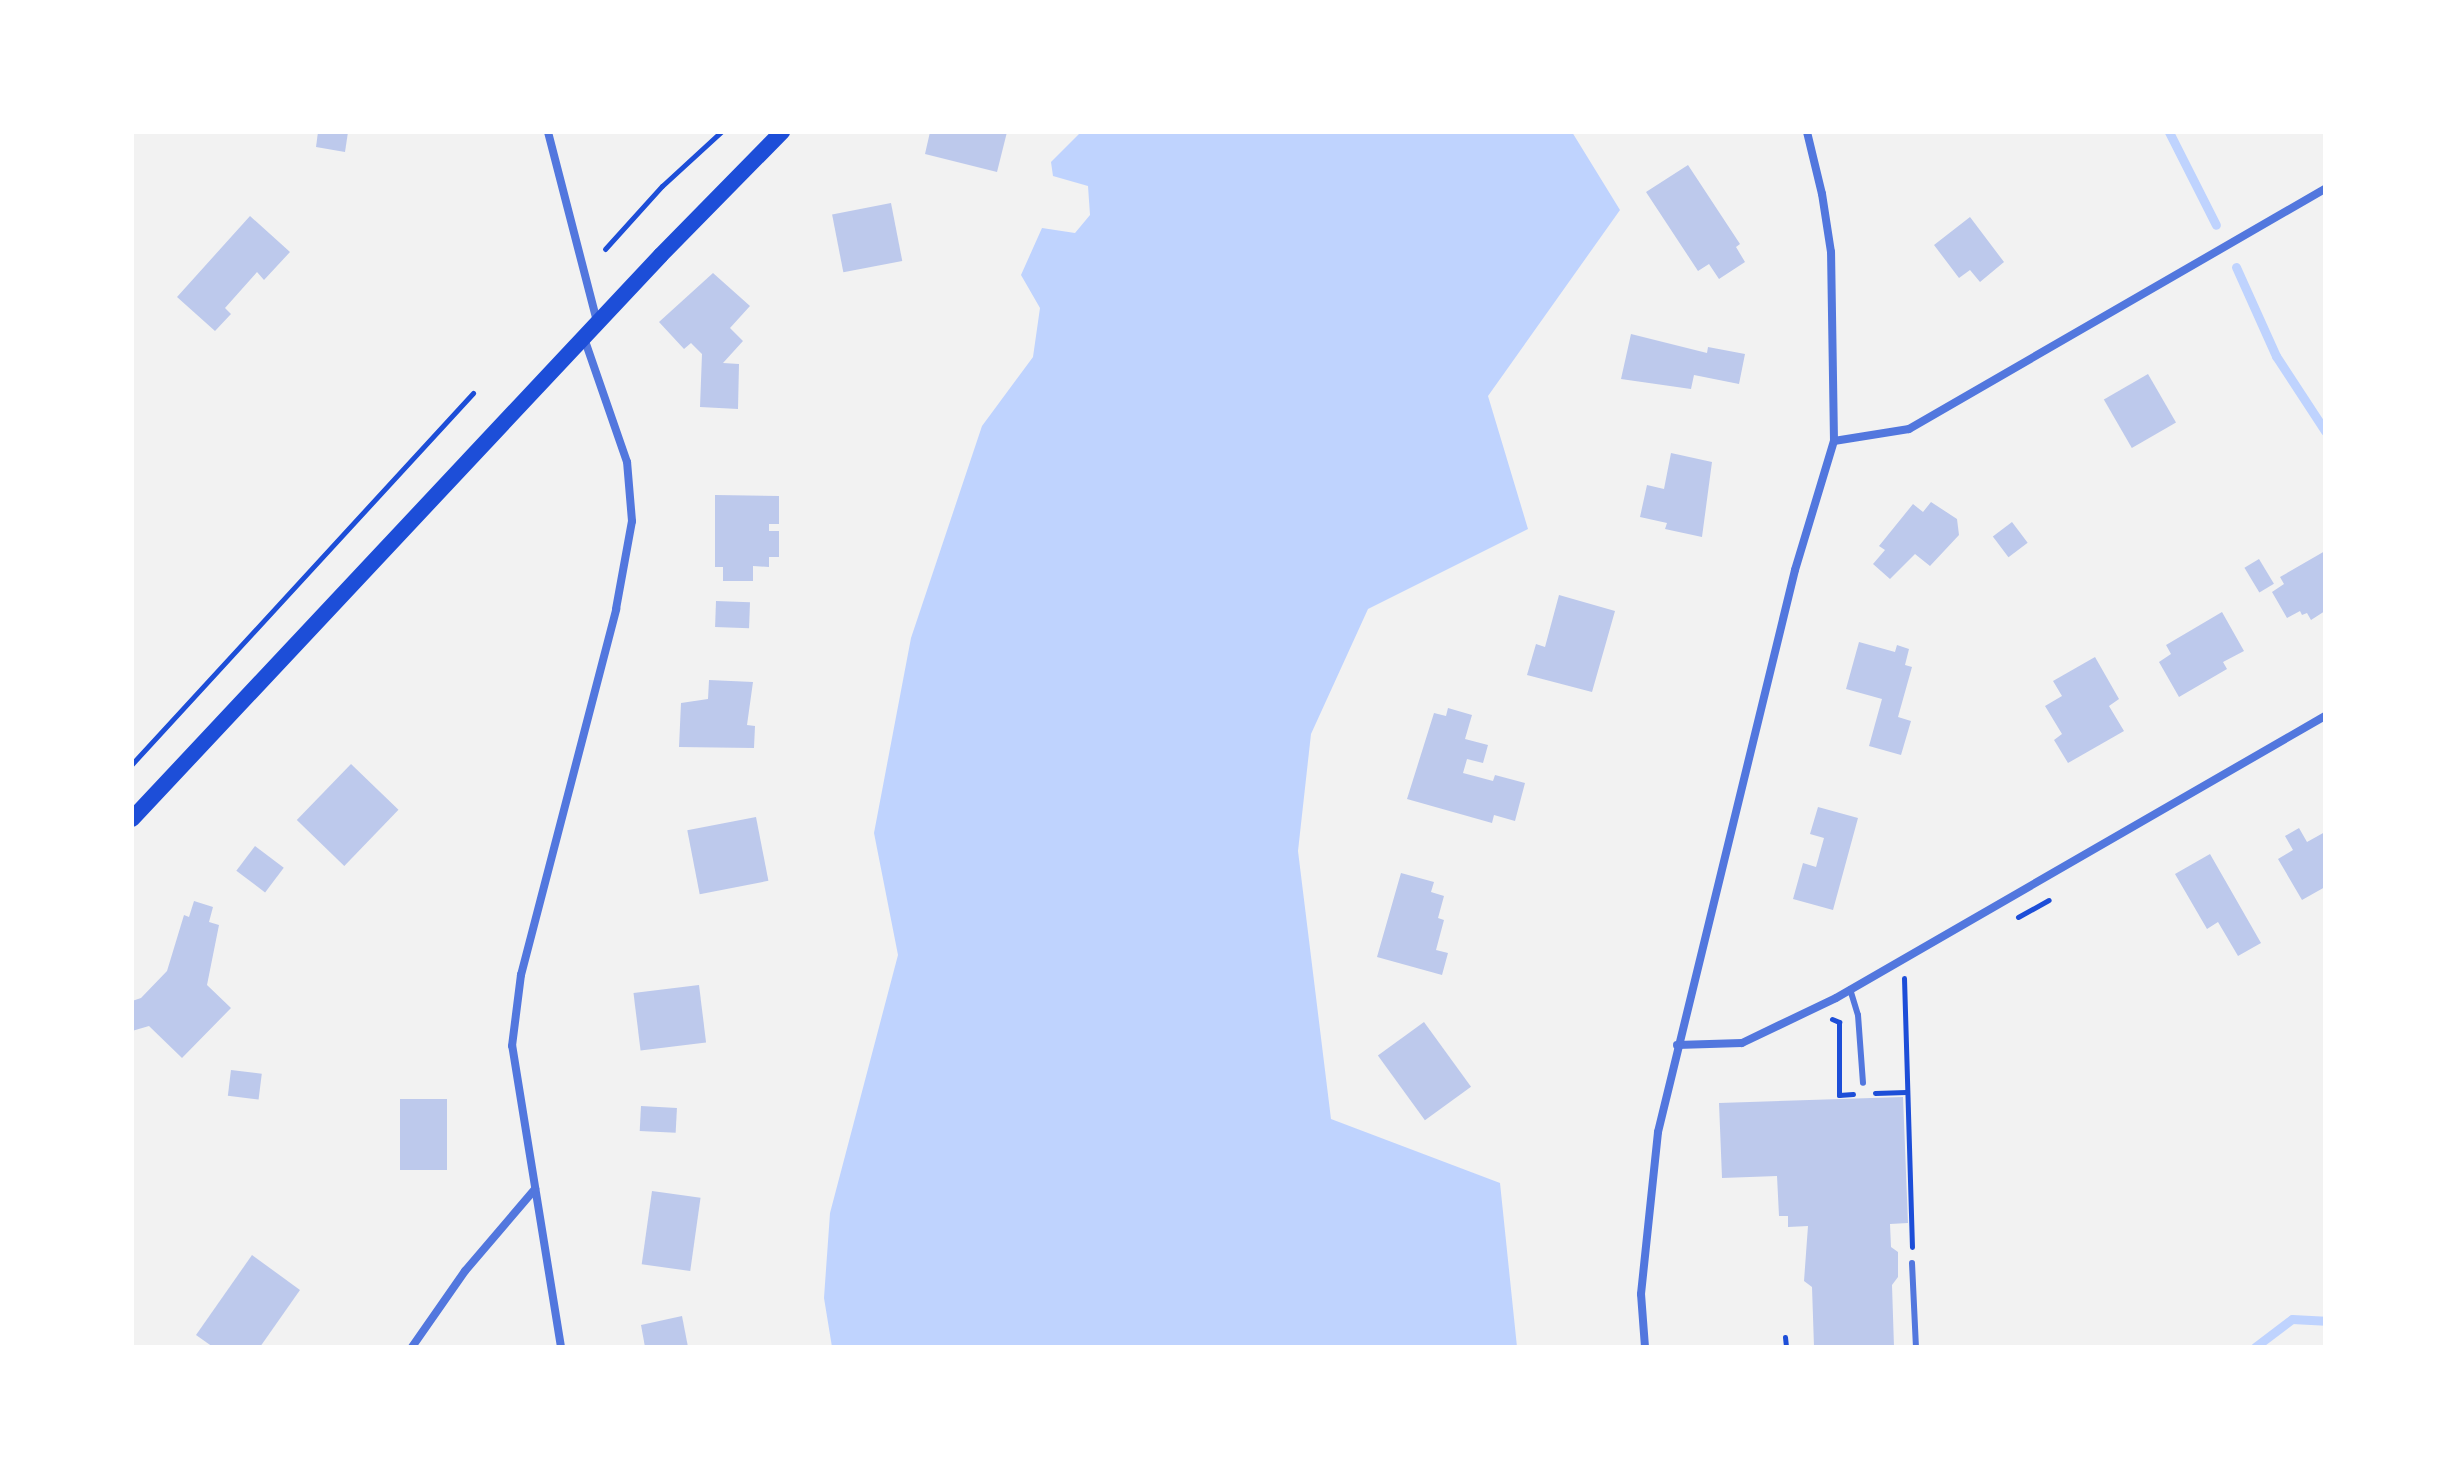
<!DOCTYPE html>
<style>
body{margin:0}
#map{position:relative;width:2457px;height:1479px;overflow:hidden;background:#f2f2f2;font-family:Montserrat,sans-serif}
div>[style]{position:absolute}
.water>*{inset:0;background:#bfd3fe}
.stream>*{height:9px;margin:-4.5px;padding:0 4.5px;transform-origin:4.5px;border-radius:4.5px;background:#bfd3fe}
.building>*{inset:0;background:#bdc9ec;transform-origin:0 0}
.path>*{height:5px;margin:-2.5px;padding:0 2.5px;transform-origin:2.5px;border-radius:2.5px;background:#1d4ed8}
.service>*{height:6px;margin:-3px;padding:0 3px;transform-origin:3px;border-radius:3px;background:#5277de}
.minor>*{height:8px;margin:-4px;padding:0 4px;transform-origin:4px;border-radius:4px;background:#5277de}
.secondary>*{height:16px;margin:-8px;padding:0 8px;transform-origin:8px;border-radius:8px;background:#1d4ed8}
span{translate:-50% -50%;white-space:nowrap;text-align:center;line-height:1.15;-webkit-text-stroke:6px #fff;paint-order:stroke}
.frame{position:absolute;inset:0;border:134px solid #fff;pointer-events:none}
</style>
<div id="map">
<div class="water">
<i style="clip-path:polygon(1081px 132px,1572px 132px,1620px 210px,1488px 396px,1528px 529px,1368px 609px,1311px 734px,1298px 851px,1331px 1119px,1500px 1183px,1517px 1347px,832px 1347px,824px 1298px,830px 1213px,898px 955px,874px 833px,911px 638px,982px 426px,1033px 357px,1040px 308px,1021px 275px,1042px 228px,1075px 233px,1090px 215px,1088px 186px,1053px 176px,1051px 162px)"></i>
</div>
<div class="stream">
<i style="left:2169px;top:132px;width:104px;rotate:63.2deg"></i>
<i style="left:2236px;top:267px;width:98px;rotate:65.8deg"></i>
<i style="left:2276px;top:356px;width:90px;rotate:56.8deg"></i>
<i style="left:2255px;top:1347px;width:46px;rotate:-37.1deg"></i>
<i style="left:2292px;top:1319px;width:33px;rotate:3deg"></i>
</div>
<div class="building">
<i style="clip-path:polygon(318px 132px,348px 132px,345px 152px,316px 147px)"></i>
<i style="clip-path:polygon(930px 132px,1007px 132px,997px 172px,925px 154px)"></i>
<i style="clip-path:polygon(1688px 165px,1740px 244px,1736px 247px,1745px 262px,1719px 279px,1709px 264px,1698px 271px,1646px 192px)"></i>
<i style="left:891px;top:203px;width:59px;height:60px;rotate:79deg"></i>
<i style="clip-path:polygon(250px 216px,290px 252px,264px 280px,257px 272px,225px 308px,231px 314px,215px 331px,177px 297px)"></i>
<i style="clip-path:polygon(1970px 217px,2004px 262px,1980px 282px,1970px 270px,1959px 278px,1934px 245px)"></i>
<i style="clip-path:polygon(713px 273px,750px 306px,730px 328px,743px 341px,723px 363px,739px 364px,738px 409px,700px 407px,702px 354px,691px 343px,684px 349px,659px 322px)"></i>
<i style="clip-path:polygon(1631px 334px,1707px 353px,1708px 347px,1745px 354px,1739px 384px,1694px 375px,1691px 389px,1621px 379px)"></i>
<i style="left:2148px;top:374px;width:56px;height:51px;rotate:60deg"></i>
<i style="clip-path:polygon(1671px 453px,1712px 462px,1702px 537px,1665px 529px,1667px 523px,1640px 517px,1647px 485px,1664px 489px)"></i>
<i style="clip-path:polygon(715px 495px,779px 496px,779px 524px,769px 524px,769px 531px,779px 531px,779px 557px,769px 557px,769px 567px,753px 566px,753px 581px,723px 581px,723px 567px,715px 567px)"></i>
<i style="clip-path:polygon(1931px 502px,1957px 519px,1959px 535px,1930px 566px,1915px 554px,1890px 579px,1873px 564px,1885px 550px,1879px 546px,1913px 504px,1923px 512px)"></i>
<i style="left:2012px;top:522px;width:26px;height:24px;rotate:53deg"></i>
<i style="clip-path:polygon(2325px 551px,2325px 611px,2311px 620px,2307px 613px,2302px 615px,2300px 611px,2287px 618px,2272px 592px,2284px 584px,2280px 577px)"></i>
<i style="left:2259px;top:559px;width:29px;height:17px;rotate:59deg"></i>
<i style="clip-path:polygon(1559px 595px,1615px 611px,1592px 692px,1527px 675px,1536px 644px,1545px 647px)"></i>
<i style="left:716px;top:601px;width:34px;height:26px;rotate:2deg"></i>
<i style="clip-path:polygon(2222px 612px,2244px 651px,2223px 662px,2227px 669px,2179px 697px,2159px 662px,2171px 654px,2166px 645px)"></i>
<i style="clip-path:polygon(1859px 642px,1895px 652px,1897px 645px,1909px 649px,1905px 665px,1912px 667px,1898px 717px,1911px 721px,1901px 755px,1869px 746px,1882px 699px,1846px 689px)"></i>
<i style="clip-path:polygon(2095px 657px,2119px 699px,2109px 706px,2124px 731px,2068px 763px,2054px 740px,2062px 734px,2045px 706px,2062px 696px,2053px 681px)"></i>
<i style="clip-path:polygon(709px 680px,753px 682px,747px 725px,755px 726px,754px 748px,679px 747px,681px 703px,708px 699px)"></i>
<i style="clip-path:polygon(1448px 708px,1472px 715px,1465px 739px,1488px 745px,1483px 763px,1467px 759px,1463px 773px,1493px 781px,1495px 775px,1525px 783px,1515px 821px,1494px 815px,1492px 823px,1407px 799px,1434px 713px,1446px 716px)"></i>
<i style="left:351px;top:764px;width:66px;height:78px;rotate:44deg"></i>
<i style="clip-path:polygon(1818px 807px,1858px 818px,1833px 910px,1793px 899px,1803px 863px,1816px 867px,1824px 838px,1810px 834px)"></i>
<i style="left:756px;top:817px;width:65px;height:70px;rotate:79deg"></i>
<i style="clip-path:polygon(2299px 828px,2307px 842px,2325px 832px,2325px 887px,2302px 900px,2278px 859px,2293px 850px,2285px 836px)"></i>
<i style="left:255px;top:846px;width:36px;height:31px;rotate:37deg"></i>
<i style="clip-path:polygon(2210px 854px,2261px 943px,2238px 956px,2218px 922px,2207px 929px,2175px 874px)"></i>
<i style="clip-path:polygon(1401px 873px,1434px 882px,1431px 892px,1444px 896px,1438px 918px,1444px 920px,1436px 950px,1448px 953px,1442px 975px,1377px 957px)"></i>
<i style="clip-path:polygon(194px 901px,213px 907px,209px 922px,219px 925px,207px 985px,231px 1008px,182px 1058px,149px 1026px,132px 1031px,132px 1001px,141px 998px,167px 971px,184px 915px,189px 917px)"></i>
<i style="left:699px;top:985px;width:58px;height:66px;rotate:83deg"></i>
<i style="left:1424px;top:1022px;width:80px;height:57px;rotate:54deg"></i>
<i style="left:231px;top:1070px;width:31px;height:26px;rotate:7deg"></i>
<i style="clip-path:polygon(1903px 1097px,1908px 1223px,1890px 1224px,1891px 1247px,1898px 1252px,1898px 1277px,1892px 1285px,1894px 1347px,1814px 1347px,1812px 1287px,1804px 1281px,1808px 1226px,1788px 1227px,1788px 1216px,1779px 1216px,1777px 1176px,1722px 1178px,1719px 1103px)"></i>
<i style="left:400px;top:1099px;width:47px;height:71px"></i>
<i style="left:641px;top:1106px;width:36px;height:25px;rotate:3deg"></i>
<i style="left:652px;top:1191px;width:49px;height:74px;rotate:8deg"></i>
<i style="clip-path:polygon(252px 1255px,300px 1290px,260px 1347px,213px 1347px,196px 1335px)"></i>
<i style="clip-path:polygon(682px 1316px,688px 1347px,645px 1347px,641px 1325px)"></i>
</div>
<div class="path">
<i style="left:605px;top:249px;width:85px;rotate:-47.9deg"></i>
<i style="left:662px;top:186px;width:80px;rotate:-42.5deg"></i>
<i style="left:132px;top:764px;width:504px;rotate:-47.41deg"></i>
<i style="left:2018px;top:917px;width:35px;rotate:-29deg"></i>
<i style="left:1904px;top:978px;width:269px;rotate:88.3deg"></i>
<i style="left:1832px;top:1019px;width:8px;rotate:23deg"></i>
<i style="left:1839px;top:1022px;width:73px;rotate:90deg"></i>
<i style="left:1839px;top:1095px;width:14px;rotate:-4deg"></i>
<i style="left:1875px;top:1093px;width:31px;rotate:-2deg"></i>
<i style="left:1785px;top:1337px;width:10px;rotate:84deg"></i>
</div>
<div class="service">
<i style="left:1850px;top:989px;width:27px;rotate:73deg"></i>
<i style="left:1858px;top:1015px;width:68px;rotate:85.8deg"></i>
<i style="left:1912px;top:1263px;width:84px;rotate:87.3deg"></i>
</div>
<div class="minor">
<i style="left:548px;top:132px;width:196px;rotate:75.5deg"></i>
<i style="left:1834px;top:441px;width:76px;rotate:-9.1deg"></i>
<i style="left:1909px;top:429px;width:480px;rotate:-30deg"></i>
<i style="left:1677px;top:1045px;width:65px;rotate:-1.8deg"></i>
<i style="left:1742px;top:1043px;width:104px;rotate:-25.6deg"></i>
<i style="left:1836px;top:998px;width:564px;rotate:-29.97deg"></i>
<i style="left:412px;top:1347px;width:93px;rotate:-55.1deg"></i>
<i style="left:465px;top:1271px;width:108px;rotate:-49.5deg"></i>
<i style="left:561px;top:1347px;width:305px;rotate:-99.2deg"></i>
<i style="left:512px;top:1046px;width:72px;rotate:-82.8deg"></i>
<i style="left:521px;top:975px;width:378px;rotate:-75.4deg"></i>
<i style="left:616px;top:609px;width:89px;rotate:-79.7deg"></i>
<i style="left:632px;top:521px;width:59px;rotate:-94.8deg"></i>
<i style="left:627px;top:462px;width:131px;rotate:-109.1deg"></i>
<i style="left:1645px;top:1347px;width:53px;rotate:-94.3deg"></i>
<i style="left:1641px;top:1294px;width:163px;rotate:-84deg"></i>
<i style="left:1658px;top:1132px;width:578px;rotate:-76.3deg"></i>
<i style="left:1795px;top:570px;width:135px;rotate:-73.2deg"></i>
<i style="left:1834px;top:441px;width:189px;rotate:-90.9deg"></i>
<i style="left:1831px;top:252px;width:59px;rotate:-98.8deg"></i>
<i style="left:1822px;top:194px;width:64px;rotate:-103.6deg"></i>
</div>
<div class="secondary">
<i style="left:132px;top:819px;width:773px;rotate:-46.83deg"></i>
<i style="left:661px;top:255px;width:173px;rotate:-45.5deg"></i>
</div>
<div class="frame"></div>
</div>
